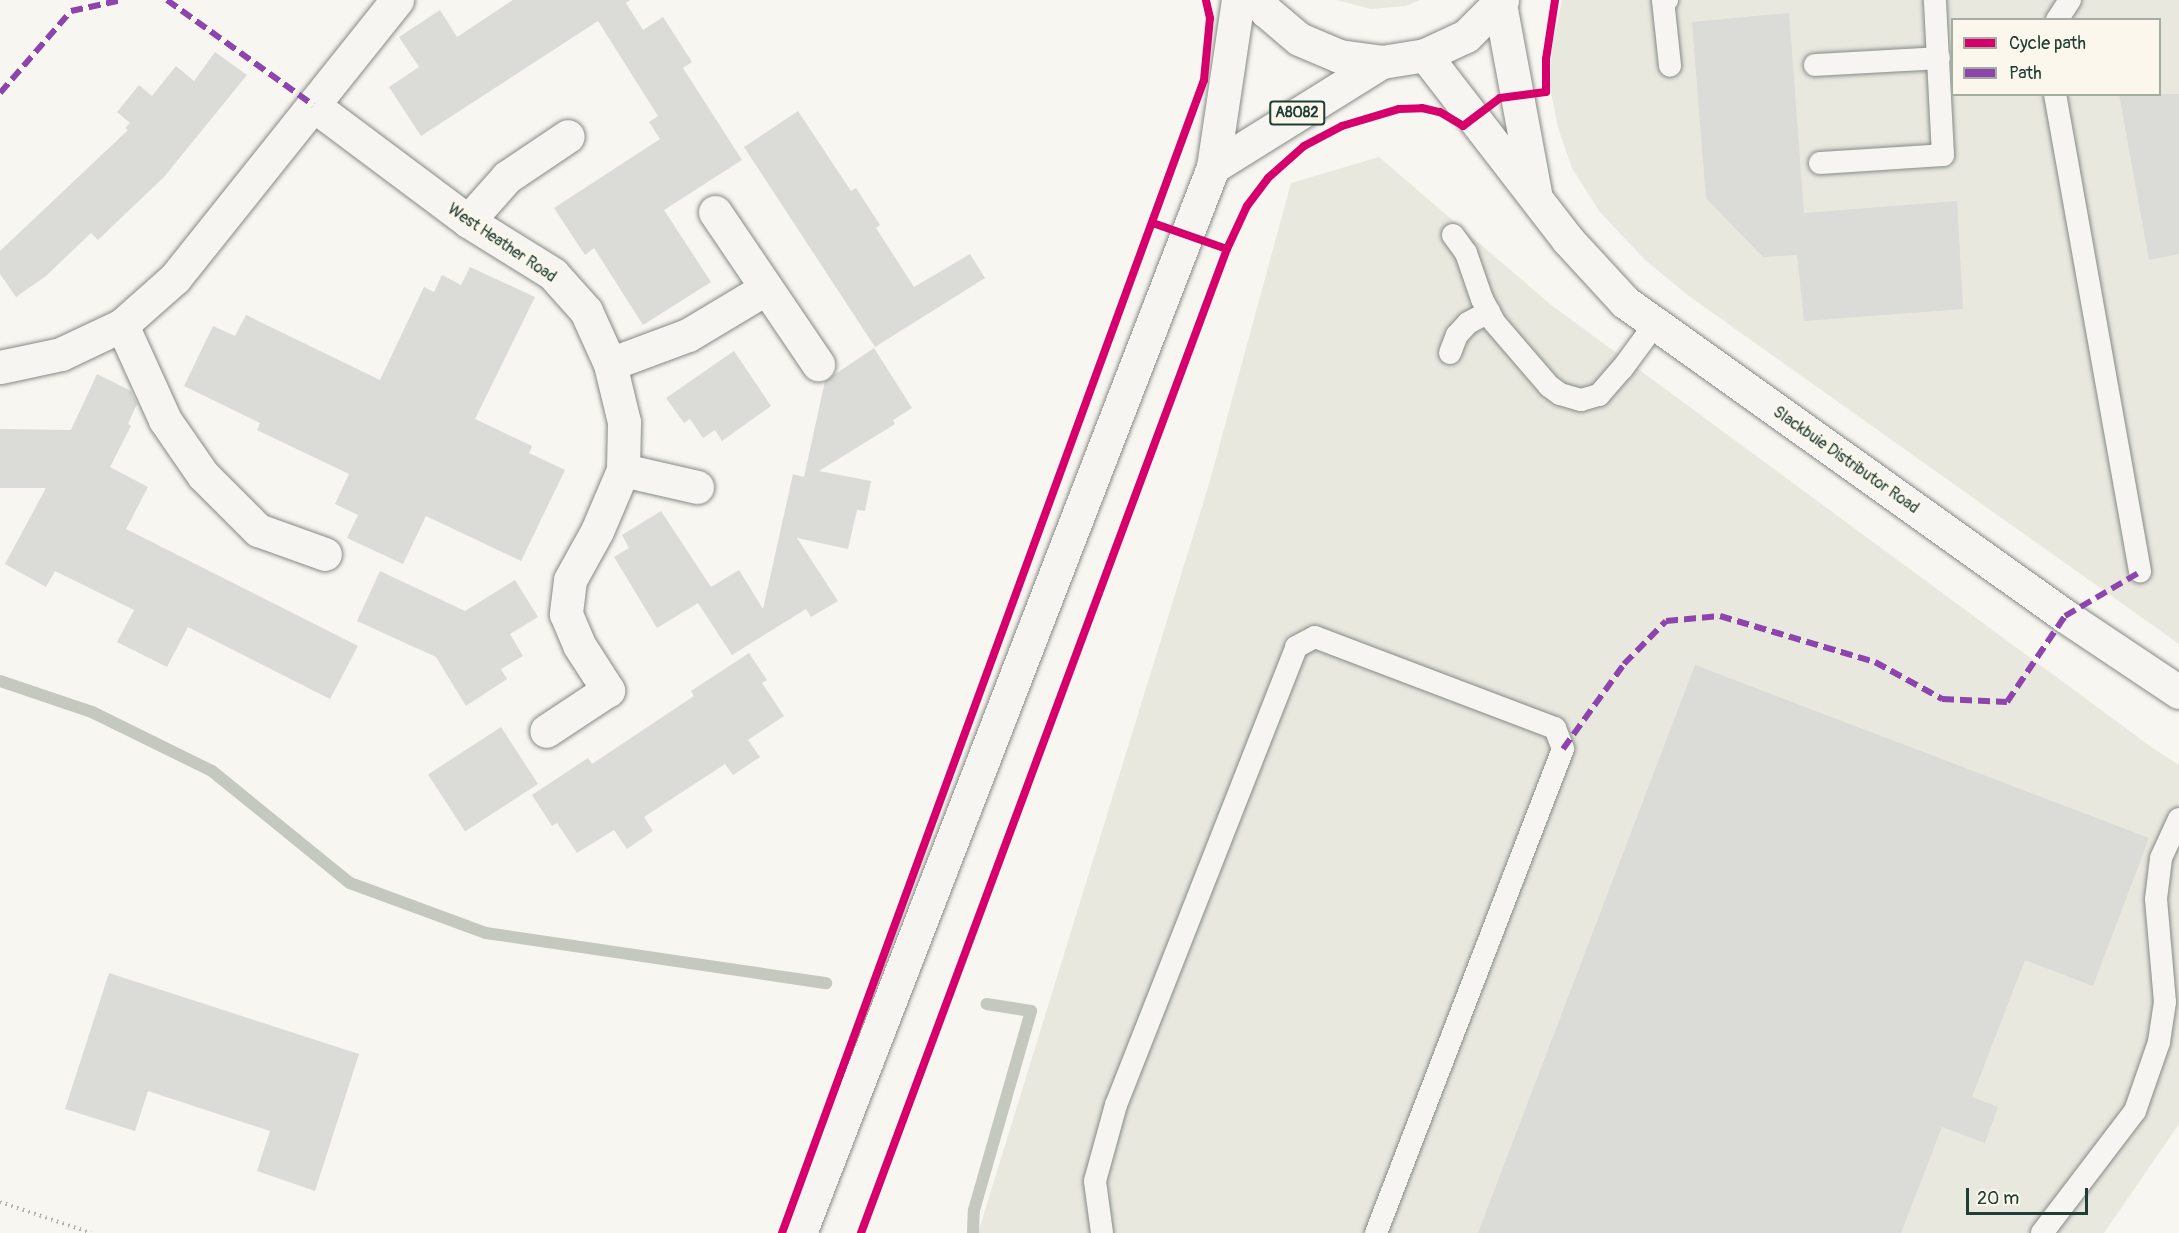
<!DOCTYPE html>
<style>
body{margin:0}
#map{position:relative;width:2179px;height:1233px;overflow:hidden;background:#f8f6f0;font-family:Pangolin,sans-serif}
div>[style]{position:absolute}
.built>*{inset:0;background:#e8e8df}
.stream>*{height:12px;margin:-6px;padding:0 6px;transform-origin:6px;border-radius:6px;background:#c4c8bf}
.building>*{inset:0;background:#dbdbd7;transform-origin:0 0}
.path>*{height:4px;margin-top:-2px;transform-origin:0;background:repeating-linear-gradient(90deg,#b2b5b1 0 1.5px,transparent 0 6px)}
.roads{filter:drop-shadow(0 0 2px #868b86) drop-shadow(0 0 2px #868b86)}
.lane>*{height:22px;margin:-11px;padding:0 11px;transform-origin:11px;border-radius:11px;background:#f6f5f1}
.street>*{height:33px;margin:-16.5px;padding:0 16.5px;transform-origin:16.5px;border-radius:16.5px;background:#f6f5f1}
.secondary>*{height:33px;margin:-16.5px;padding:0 16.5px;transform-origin:16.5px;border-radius:16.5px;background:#f6f5f1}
.primary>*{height:33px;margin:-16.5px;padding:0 16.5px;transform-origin:16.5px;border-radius:16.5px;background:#f6f5f1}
.quiet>*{height:6px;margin-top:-3px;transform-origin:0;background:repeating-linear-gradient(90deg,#8e44ad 0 12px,transparent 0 18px)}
.cycleway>*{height:8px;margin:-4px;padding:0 4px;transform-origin:4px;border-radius:4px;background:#d6006c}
span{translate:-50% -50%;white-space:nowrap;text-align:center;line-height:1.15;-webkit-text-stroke:6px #fbf7ec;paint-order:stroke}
.shield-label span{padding:2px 4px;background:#fbf7ec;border:2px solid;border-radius:4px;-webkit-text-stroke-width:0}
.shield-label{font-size:15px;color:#1f3d34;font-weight:700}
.street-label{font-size:16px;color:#1f3d34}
.legend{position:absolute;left:1951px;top:18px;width:210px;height:78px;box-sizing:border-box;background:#fbf7ec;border:2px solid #a3ada2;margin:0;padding:8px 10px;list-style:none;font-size:18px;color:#1f3d34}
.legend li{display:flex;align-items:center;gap:12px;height:30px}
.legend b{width:30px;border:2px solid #a3ada2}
.scale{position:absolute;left:1966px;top:1188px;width:122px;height:27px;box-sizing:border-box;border:3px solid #1f3d34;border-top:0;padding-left:8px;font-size:18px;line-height:21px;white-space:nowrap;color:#1f3d34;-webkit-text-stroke:4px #fbf7ec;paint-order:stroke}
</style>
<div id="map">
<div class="built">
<i style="clip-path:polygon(1336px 0,1420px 0,1406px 6px,1371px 9px)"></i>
<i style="clip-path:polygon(evenodd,1562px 0,2179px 0,2179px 644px,1689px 296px,1645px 260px,1599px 211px,1572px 168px,1558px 128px,1550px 87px,1552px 48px,1562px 0,1952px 20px,2160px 20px,2160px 94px,1952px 94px,1952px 20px)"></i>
<i style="clip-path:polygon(1379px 157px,1550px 304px,2154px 749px,2179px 765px,2179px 1124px,2104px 1233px,978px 1233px,1209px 484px,1291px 183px)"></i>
</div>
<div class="stream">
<i style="left:0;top:681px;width:97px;rotate:18.6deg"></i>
<i style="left:92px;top:712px;width:134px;rotate:26.2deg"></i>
<i style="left:212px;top:771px;width:178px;rotate:39.1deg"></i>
<i style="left:350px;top:883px;width:145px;rotate:20.2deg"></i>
<i style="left:486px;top:933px;width:344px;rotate:8.4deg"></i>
<i style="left:973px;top:1233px;width:23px;rotate:-88deg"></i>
<i style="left:974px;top:1210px;width:207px;rotate:-74deg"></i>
<i style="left:1031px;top:1011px;width:45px;rotate:-171deg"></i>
</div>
<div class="building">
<i style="clip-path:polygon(513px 0,630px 0,626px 3px,643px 30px,663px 17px,692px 62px,683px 68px,742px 160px,664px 210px,711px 282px,643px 325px,594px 248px,585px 255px,554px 208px,660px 139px,649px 122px,658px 116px,598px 21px,421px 136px,389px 87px,419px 67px,399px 37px,440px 10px,457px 37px)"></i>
<i style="clip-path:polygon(1789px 13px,1804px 213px,1957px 201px,1963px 309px,1804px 321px,1797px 255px,1763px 257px,1706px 198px,1692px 22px)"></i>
<i style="clip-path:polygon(215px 52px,247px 75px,164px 177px,98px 240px,91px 233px,46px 276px,16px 297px,0 274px,0 251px,128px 130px,125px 128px,130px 123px,117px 112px,139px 85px,152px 96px,176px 66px,194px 81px)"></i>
<i style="clip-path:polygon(2119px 94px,2179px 94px,2179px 254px,2149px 260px)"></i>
<i style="clip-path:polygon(798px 111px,851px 191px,856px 188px,880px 225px,876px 228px,914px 287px,970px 254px,985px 278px,875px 347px,744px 147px)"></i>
<i style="clip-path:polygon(470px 267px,535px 297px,475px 419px,532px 446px,529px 453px,565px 470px,521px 561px,426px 516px,403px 564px,347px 538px,358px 515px,335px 504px,349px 474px,257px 430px,260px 423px,184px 386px,213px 326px,235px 336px,246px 315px,380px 380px,424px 287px,434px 292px,442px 275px,461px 285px)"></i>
<i style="clip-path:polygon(874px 348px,912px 408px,893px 420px,895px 424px,819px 471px,871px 481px,865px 511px,857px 510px,848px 549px,797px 538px,838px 601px,811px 617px,806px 609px,732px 655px,698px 603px,657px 628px,614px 557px,629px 548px,622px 535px,661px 511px,711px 587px,739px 570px,763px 609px,793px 474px,804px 477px,825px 381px)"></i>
<i style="clip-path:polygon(734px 351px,771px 406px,722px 441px,715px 430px,703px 438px,690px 419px,684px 423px,666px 398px)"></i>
<i style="clip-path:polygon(97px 374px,131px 391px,137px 404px,128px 424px,131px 426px,110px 467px,148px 487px,126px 529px,358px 646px,330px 699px,188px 627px,167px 667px,117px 642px,134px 610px,55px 571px,46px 587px,5px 564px,46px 488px,0 488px,0 429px,71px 430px)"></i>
<i style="clip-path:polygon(380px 571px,465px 611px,515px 580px,538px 617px,510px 634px,523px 656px,501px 669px,507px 679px,466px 706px,436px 657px,357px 621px)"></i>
<i style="clip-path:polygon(749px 653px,767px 680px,762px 683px,784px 716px,748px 740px,760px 757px,733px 775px,725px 764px,644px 817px,653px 831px,627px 849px,614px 830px,577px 853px,557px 823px,552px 826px,532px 795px,588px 758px,592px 764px,694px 696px,691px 691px)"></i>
<i style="clip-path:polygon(1695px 665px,2149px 838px,2093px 986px,2025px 960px,1972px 1097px,1998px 1107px,1985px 1143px,1942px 1127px,1901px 1233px,1478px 1233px)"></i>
<i style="left:501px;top:727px;width:68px;height:87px;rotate:57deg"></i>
<i style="clip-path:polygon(109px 973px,359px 1054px,315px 1191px,257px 1171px,270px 1131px,148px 1091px,135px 1131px,65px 1109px)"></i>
</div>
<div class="path">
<i style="left:0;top:1202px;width:96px;rotate:18.8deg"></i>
</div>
<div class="roads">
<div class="lane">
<i style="left:1667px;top:0;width:4px;rotate:180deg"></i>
<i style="left:1663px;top:0;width:66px;rotate:83.9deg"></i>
<i style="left:2057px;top:20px;width:24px;rotate:-57deg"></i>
<i style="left:1815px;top:65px;width:124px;rotate:-3.2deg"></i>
<i style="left:2055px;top:94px;width:485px;rotate:79.9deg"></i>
<i style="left:1820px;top:163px;width:123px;rotate:-3.7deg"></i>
<i style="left:1943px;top:155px;width:155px;rotate:-93deg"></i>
<i style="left:1453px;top:235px;width:22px;rotate:54deg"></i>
<i style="left:1466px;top:253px;width:49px;rotate:70.8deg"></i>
<i style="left:1482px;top:299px;width:26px;rotate:62deg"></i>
<i style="left:1494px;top:322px;width:84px;rotate:49.3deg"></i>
<i style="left:1549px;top:386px;width:14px;rotate:36deg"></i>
<i style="left:1560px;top:394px;width:22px;rotate:16deg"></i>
<i style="left:1581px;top:400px;width:19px;rotate:-16deg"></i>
<i style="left:1599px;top:395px;width:35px;rotate:-49deg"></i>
<i style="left:1622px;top:369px;width:56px;rotate:-53.7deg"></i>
<i style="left:1450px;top:353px;width:19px;rotate:-69deg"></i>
<i style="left:1457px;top:335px;width:16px;rotate:-47deg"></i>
<i style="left:1468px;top:323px;width:24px;rotate:-28deg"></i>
<i style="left:1102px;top:1233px;width:52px;rotate:-97.7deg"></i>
<i style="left:1095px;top:1181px;width:79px;rotate:-74.6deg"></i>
<i style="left:1116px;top:1105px;width:492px;rotate:-68.5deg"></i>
<i style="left:1296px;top:647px;width:21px;rotate:-28deg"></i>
<i style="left:1315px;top:637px;width:257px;rotate:20.8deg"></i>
<i style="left:1555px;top:728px;width:22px;rotate:69deg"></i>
<i style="left:1563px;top:749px;width:519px;rotate:111.12deg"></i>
<i style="left:2042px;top:1233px;width:153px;rotate:-52.7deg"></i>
<i style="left:2135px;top:1111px;width:73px;rotate:-70.8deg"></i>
<i style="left:2159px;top:1042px;width:40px;rotate:-81.5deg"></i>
<i style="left:2165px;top:1002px;width:103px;rotate:-95deg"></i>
<i style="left:2156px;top:899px;width:41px;rotate:-83deg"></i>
<i style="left:2161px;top:858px;width:43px;rotate:-65.2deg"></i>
</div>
<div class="street">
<i style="left:313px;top:105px;width:194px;rotate:36.8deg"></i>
<i style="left:468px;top:221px;width:100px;rotate:31.9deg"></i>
<i style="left:553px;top:274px;width:50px;rotate:48.3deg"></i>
<i style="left:586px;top:311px;width:58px;rotate:65.6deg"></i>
<i style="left:610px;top:364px;width:60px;rotate:76.4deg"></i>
<i style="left:624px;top:422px;width:48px;rotate:91.2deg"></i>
<i style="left:623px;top:470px;width:66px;rotate:113.1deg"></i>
<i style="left:597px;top:531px;width:56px;rotate:118.9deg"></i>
<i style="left:570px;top:580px;width:34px;rotate:97deg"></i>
<i style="left:566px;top:614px;width:34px;rotate:67deg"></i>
<i style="left:579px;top:645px;width:54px;rotate:57.2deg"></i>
<i style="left:608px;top:690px;width:74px;rotate:146.5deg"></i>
<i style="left:715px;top:212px;width:184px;rotate:55.9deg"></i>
<i style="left:468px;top:221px;width:59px;rotate:-48.4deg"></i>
<i style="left:507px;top:177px;width:73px;rotate:-33.9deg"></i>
<i style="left:122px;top:325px;width:104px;rotate:65.6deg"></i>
<i style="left:165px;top:420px;width:67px;rotate:55.4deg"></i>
<i style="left:203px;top:475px;width:78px;rotate:45deg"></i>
<i style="left:258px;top:530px;width:71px;rotate:19.7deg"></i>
<i style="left:610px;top:364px;width:83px;rotate:-20.4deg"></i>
<i style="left:688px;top:335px;width:90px;rotate:-30.9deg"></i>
<i style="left:0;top:367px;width:62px;rotate:-12deg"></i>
<i style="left:61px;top:354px;width:68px;rotate:-25.4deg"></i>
<i style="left:122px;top:325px;width:71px;rotate:-41.6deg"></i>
<i style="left:175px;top:278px;width:356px;rotate:-51.4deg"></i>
<i style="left:623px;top:470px;width:76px;rotate:12.9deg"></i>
</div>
<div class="secondary">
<i style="left:1500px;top:4px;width:192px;rotate:79.5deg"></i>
<i style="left:1425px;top:55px;width:234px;rotate:52.3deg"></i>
<i style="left:1568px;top:240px;width:84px;rotate:47.4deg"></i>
<i style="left:1625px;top:302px;width:541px;rotate:35.51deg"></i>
<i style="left:2065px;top:616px;width:137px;rotate:33.7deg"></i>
</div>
<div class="primary">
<i style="left:1258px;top:0;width:14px;rotate:54deg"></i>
<i style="left:1266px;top:11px;width:43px;rotate:40.3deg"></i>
<i style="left:1299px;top:39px;width:43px;rotate:23deg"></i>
<i style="left:1339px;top:56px;width:43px;rotate:7.9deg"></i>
<i style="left:1382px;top:62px;width:44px;rotate:-9.2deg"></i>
<i style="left:1425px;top:55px;width:45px;rotate:-24.9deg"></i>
<i style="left:1466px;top:36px;width:51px;rotate:-45deg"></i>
<i style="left:1213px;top:167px;width:199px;rotate:-31.9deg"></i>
<i style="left:800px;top:1233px;width:1143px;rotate:-68.82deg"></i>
<i style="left:1213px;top:167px;width:169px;rotate:-81.5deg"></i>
</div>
</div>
<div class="quiet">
<i style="left:167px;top:0;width:180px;rotate:35.7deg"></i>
<i style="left:0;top:93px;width:108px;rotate:-49.1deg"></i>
<i style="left:71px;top:11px;width:52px;rotate:-12.2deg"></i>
<i style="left:1563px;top:749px;width:105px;rotate:-54.3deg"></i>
<i style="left:1624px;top:664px;width:60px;rotate:-45.7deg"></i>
<i style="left:1666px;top:621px;width:54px;rotate:-5.3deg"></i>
<i style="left:1720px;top:616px;width:162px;rotate:16.5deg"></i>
<i style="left:1875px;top:662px;width:77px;rotate:28.9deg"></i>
<i style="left:1942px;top:699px;width:65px;rotate:2.6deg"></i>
<i style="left:2007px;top:702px;width:104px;rotate:-56deg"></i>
<i style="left:2065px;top:616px;width:87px;rotate:-30.4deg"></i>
</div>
<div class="cycleway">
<i style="left:1153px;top:223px;width:78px;rotate:19.4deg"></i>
<i style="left:782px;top:1233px;width:1228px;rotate:-69.9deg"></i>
<i style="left:1204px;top:80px;width:62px;rotate:-84.5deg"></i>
<i style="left:1210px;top:18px;width:18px;rotate:-103deg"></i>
<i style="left:861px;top:1233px;width:1050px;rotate:-69.6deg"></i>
<i style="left:1227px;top:249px;width:47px;rotate:-65.1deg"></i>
<i style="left:1247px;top:206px;width:35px;rotate:-53deg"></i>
<i style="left:1268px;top:178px;width:48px;rotate:-41.6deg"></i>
<i style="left:1304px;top:146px;width:43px;rotate:-27.8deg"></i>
<i style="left:1342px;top:126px;width:59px;rotate:-16.6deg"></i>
<i style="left:1399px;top:109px;width:23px;rotate:-2deg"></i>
<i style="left:1422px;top:108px;width:18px;rotate:13deg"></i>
<i style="left:1440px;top:112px;width:27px;rotate:31deg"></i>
<i style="left:1463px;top:126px;width:46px;rotate:-37.1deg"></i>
<i style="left:1500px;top:98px;width:46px;rotate:-7.4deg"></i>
<i style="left:1546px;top:92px;width:33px;rotate:-90deg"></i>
<i style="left:1546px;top:59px;width:60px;rotate:-81.3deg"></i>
</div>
<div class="shield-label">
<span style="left:1297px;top:113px">A8082</span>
</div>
<div class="street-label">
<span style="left:502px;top:243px;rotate:34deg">West Heather Road</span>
<span style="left:1846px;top:460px;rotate:35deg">Slackbuie Distributor Road</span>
</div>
<ul class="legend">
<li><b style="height:8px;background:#d6006c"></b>Cycle path</li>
<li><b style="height:8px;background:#8e44ad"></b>Path</li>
</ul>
<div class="scale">20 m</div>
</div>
